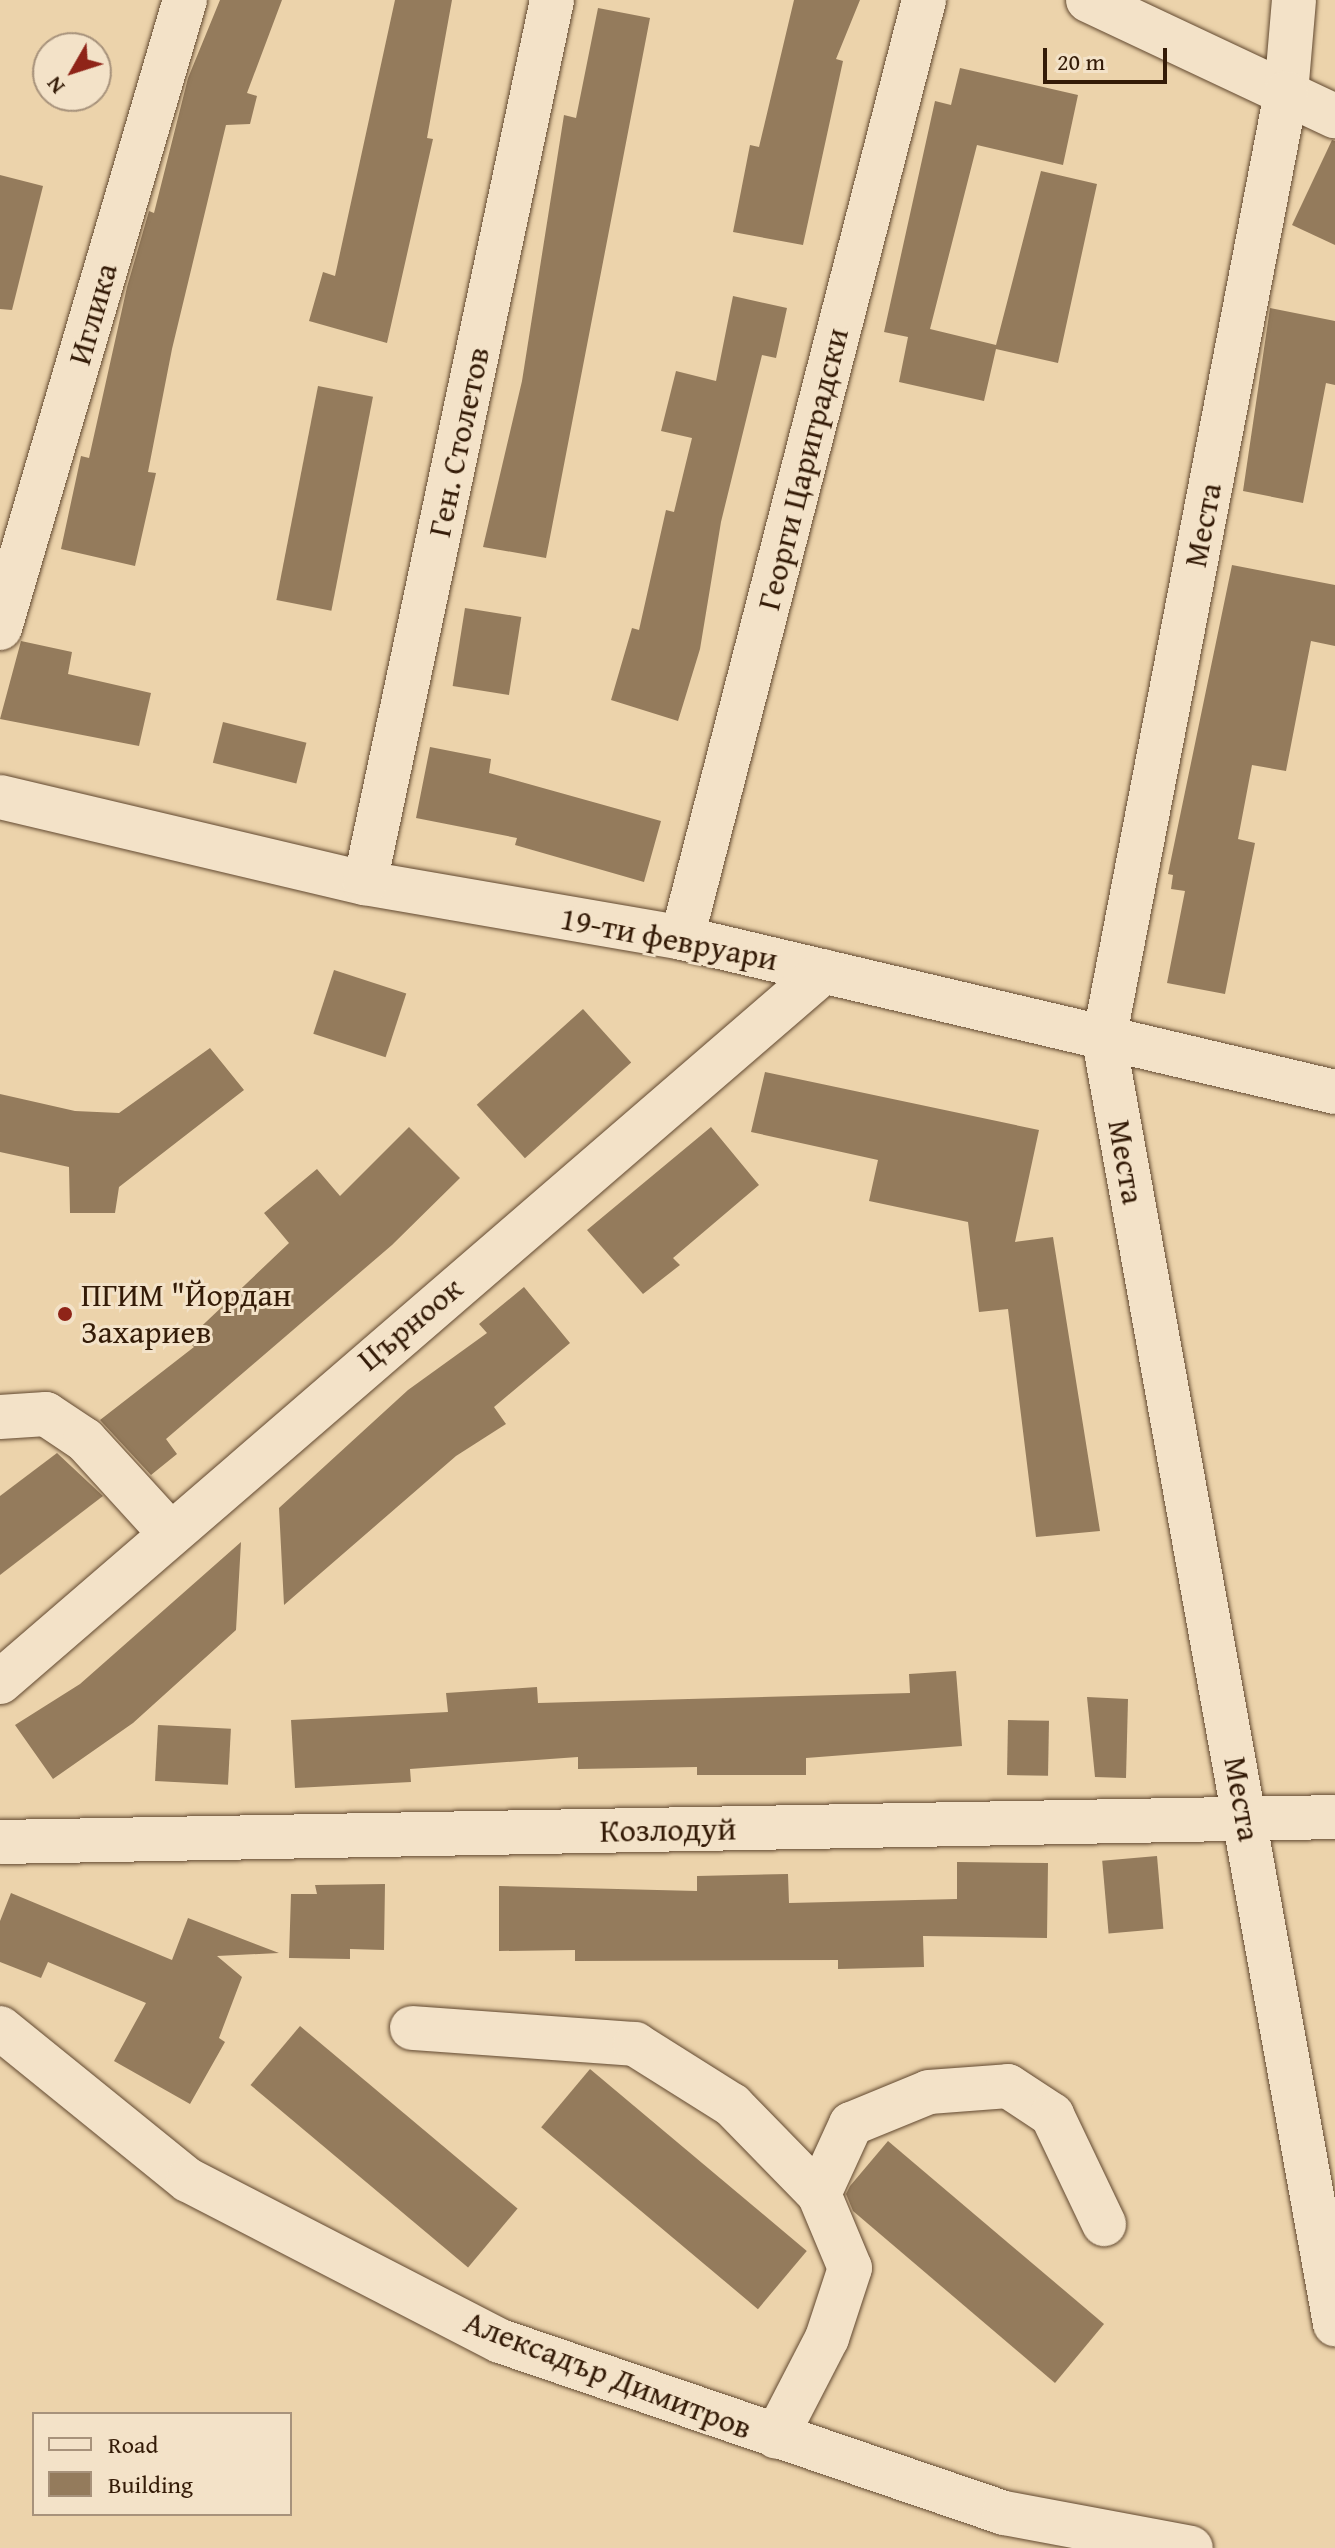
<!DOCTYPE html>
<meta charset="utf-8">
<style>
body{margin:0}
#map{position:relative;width:1335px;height:2548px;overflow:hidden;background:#ecd3ab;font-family:"Gentium Book Plus",serif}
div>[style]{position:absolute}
.building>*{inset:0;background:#947b5c;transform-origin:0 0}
.roads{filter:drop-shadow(0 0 2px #624930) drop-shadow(0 0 2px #624930)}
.minor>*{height:44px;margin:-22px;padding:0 22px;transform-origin:22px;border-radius:22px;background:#f3e2c8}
.dots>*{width:22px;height:22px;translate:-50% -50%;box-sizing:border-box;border:4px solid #f3e2c8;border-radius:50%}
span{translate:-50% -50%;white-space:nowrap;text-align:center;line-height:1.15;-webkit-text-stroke:6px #f3e2c8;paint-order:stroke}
.street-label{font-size:32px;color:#341b07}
.poi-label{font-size:32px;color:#341b07}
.left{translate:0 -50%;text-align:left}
.legend{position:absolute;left:32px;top:2412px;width:260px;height:104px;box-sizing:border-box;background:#f3e2c8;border:2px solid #a7927b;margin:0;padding:10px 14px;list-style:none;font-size:24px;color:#341b07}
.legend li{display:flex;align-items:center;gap:16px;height:40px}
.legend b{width:40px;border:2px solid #a7927b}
.north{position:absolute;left:32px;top:32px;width:80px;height:80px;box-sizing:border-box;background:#f3e2c8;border:2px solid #a7927b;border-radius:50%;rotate:231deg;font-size:22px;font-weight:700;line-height:32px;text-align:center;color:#341b07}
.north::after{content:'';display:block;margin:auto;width:28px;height:36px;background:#8f2418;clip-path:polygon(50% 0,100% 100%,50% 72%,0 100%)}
.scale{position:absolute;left:1043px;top:48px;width:124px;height:36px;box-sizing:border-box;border:4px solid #341b07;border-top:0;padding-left:10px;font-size:24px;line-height:28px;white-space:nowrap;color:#341b07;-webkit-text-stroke:6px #f3e2c8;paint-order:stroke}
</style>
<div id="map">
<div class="building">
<i style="clip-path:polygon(220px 0,282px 0,247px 93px,257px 96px,250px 124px,226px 125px,172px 349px,148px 472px,156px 473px,135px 566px,61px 549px,81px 456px,89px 458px,127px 287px,149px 211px,154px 213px,188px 78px)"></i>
<i style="clip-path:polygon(395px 0,452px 0,427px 138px,433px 139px,387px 343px,309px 321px,323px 272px,335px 276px)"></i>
<i style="clip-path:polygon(794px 0,860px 0,836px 59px,843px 61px,803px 245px,733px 232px,750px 145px,759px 147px)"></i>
<i style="clip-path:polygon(598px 8px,650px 18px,546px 558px,483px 547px,522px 381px,564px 115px,576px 118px)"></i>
<i style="clip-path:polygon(960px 68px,1078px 95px,1063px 165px,977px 145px,930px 329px,996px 345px,1041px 171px,1097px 184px,1058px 363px,996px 349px,984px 401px,899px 382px,908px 337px,884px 332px,935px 101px,951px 105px)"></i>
<i style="clip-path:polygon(1332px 140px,1335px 141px,1335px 245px,1292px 225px)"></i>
<i style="clip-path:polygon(0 175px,43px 186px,12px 310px,0 309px)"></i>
<i style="clip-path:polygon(733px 296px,787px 308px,776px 358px,762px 355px,721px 522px,700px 649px,678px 721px,611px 700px,632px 628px,639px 630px,666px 510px,674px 512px,692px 438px,661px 431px,676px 371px,716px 381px)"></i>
<i style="clip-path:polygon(1270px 308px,1335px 321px,1335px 385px,1326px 383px,1303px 503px,1243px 491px)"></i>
<i style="left:318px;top:386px;width:56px;height:218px;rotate:11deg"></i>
<i style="clip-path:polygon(1232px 565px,1335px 585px,1335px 646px,1311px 641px,1286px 771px,1252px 765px,1238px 839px,1255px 843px,1225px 994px,1167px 983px,1185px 891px,1171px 889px,1173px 875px,1168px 874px)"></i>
<i style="left:465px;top:608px;width:57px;height:79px;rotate:9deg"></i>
<i style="clip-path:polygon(21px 641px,72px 652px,68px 674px,151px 693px,139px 746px,0 719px)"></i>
<i style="left:223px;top:722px;width:86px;height:42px;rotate:14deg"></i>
<i style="clip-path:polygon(430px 747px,491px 759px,489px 773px,661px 821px,644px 882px,515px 845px,517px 838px,416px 818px)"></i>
<i style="left:334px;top:970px;width:76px;height:67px;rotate:18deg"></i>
<i style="left:583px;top:1009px;width:72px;height:143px;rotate:48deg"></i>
<i style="clip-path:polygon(210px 1048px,244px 1090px,119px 1187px,115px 1213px,70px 1213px,69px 1167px,0 1152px,0 1094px,75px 1111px,119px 1113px)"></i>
<i style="clip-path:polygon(765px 1072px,1039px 1130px,1015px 1242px,1053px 1237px,1100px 1531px,1036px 1537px,1008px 1309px,979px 1312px,968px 1222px,869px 1201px,878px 1160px,751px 1132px)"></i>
<i style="clip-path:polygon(409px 1127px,460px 1178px,392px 1245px,166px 1439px,177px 1454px,151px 1475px,100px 1420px,194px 1347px,187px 1340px,289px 1243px,264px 1213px,317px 1169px,340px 1196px)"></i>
<i style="clip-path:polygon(711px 1127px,759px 1185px,673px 1258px,680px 1265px,643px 1294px,587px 1230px)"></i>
<i style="clip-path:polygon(524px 1287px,570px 1343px,494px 1407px,506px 1424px,456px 1456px,284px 1605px,279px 1508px,408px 1390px,487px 1333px,479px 1324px)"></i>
<i style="clip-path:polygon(57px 1453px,103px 1496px,0 1575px,0 1496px)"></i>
<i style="clip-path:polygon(241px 1542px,236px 1630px,133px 1723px,53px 1779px,15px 1725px,80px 1684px)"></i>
<i style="clip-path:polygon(956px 1671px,962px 1746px,806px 1758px,806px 1775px,697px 1775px,697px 1767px,578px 1769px,578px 1757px,410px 1769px,411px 1782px,295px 1788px,291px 1720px,448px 1712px,446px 1693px,537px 1687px,538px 1703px,910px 1693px,909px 1674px)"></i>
<i style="clip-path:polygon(1087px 1697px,1128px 1699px,1126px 1778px,1095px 1777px)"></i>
<i style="left:1008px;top:1720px;width:41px;height:55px;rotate:1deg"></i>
<i style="left:158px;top:1725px;width:73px;height:56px;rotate:3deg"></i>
<i style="left:1157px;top:1856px;width:73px;height:55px;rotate:85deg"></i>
<i style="clip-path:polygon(957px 1862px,1048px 1863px,1047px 1938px,923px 1936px,924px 1967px,838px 1969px,838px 1960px,575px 1961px,575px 1950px,499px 1951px,499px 1886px,697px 1891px,697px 1876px,788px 1874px,789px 1903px,957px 1899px)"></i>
<i style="clip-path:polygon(385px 1884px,384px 1950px,350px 1949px,350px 1959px,289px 1958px,291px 1894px,317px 1894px,315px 1885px)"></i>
<i style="clip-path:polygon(11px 1893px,172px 1960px,188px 1918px,279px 1953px,217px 1956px,242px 1977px,219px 2038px,225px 2042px,190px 2104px,114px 2061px,146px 2003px,48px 1962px,41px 1978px,0 1962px,0 1921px)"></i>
<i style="left:300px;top:2026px;width:284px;height:77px;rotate:40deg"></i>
<i style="left:590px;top:2069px;width:283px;height:76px;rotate:40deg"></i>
<i style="clip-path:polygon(888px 2141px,1104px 2324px,1055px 2383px,853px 2211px,846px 2194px,850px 2186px)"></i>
</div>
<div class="roads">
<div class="minor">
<i style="left:1088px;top:0;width:273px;rotate:25.2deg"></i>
<i style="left:1294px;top:0;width:93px;rotate:94.9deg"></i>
<i style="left:1286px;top:93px;width:964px;rotate:100.88deg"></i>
<i style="left:1104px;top:1040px;width:1305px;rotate:79.8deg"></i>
<i style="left:0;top:628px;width:655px;rotate:-73.59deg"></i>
<i style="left:0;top:797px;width:375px;rotate:13.3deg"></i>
<i style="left:365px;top:883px;width:322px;rotate:9.8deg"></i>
<i style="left:682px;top:938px;width:671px;rotate:13.27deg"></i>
<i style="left:365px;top:883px;width:903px;rotate:-78.04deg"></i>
<i style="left:682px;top:938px;width:969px;rotate:-75.53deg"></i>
<i style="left:0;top:1417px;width:46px;rotate:-3.7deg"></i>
<i style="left:46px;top:1414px;width:47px;rotate:33.7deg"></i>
<i style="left:85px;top:1440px;width:123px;rotate:47.6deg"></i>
<i style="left:0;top:1682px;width:1088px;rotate:-40.79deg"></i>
<i style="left:0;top:1842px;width:1335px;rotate:-1.07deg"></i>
<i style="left:0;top:2028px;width:242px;rotate:39deg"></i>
<i style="left:188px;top:2180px;width:351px;rotate:27.3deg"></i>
<i style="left:500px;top:2341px;width:533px;rotate:18.84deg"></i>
<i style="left:1004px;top:2513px;width:190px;rotate:10.6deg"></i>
<i style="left:412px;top:2028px;width:224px;rotate:4.1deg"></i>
<i style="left:635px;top:2044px;width:115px;rotate:32.2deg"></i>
<i style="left:732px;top:2105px;width:124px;rotate:45.7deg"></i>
<i style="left:819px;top:2194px;width:80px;rotate:67.3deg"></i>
<i style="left:850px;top:2268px;width:74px;rotate:108.2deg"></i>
<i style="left:827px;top:2338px;width:111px;rotate:117.3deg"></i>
<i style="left:819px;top:2194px;width:77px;rotate:-65.4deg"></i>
<i style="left:851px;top:2124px;width:84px;rotate:-22.3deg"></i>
<i style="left:929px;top:2092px;width:79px;rotate:-4.3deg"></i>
<i style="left:1008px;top:2086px;width:53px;rotate:33.4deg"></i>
<i style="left:1052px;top:2115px;width:121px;rotate:64.5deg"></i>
</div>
</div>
<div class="dots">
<i style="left:65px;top:1314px;background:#8f2418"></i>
</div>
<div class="street-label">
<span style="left:93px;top:314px;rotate:-74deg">Иглика</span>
<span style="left:459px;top:442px;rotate:-78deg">Ген. Столетов</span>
<span style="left:803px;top:469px;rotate:-76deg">Георги Цариградски</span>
<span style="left:1203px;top:525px;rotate:-79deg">Места</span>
<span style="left:669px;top:939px;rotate:11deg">19-ти февруари</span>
<span style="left:1126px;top:1162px;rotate:80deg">Места</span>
<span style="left:410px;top:1324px;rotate:-40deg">Църноок</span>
<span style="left:1242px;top:1799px;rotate:80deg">Места</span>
<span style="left:668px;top:1830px;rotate:-1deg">Козлодуй</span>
<span style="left:608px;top:2375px;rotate:21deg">Алексадър Димитров</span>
</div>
<div class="poi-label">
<span class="left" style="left:81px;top:1314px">ПГИМ "Йордан<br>Захариев</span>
</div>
<ul class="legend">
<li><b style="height:10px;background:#f3e2c8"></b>Road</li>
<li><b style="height:22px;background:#947b5c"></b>Building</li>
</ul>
<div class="north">N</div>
<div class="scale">20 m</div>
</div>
